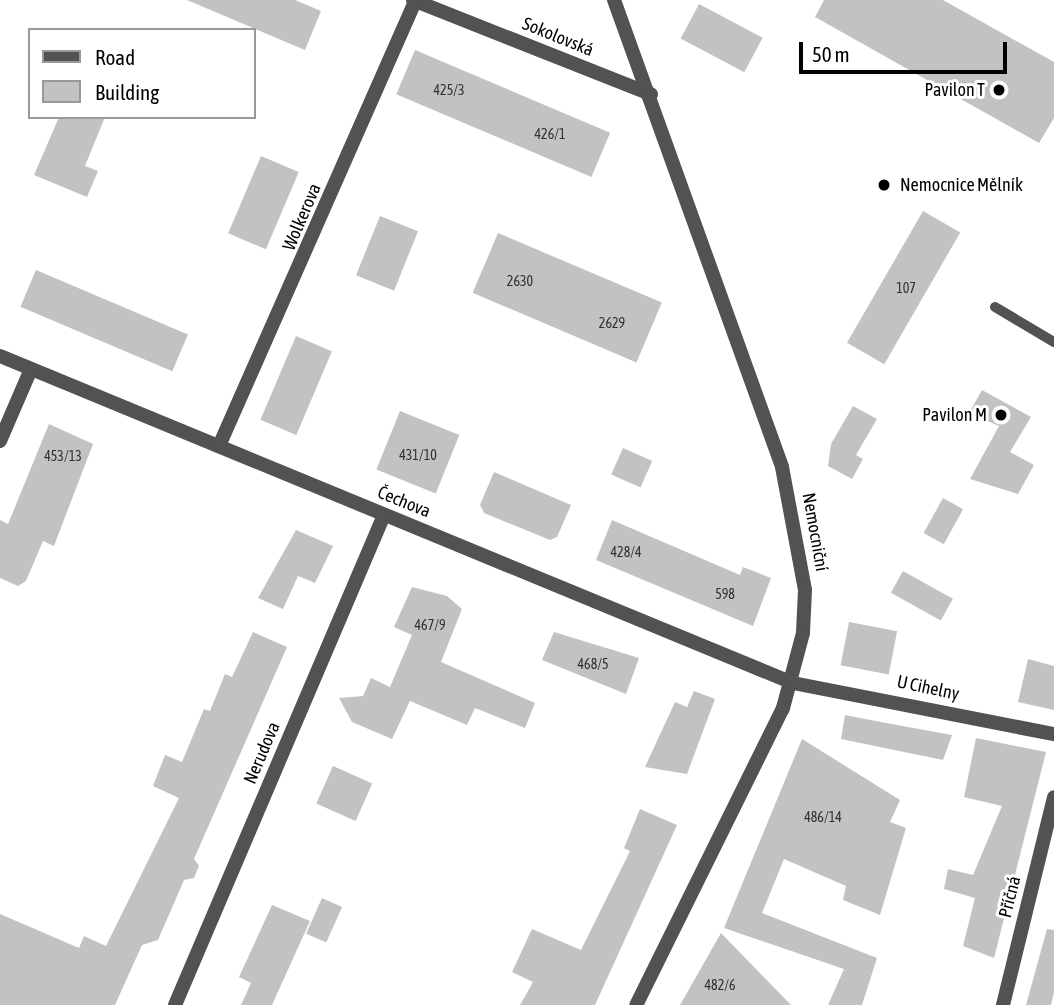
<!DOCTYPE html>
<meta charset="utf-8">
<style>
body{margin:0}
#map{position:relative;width:1054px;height:1005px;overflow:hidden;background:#fff;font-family:"Asap Condensed",sans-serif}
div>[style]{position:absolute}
.building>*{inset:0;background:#c2c2c2;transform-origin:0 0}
.service>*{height:10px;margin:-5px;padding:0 5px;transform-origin:5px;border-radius:5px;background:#525252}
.minor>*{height:14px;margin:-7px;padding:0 7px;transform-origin:7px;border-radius:7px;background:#525252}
.dots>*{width:19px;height:19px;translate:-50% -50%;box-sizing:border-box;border:4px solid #fff;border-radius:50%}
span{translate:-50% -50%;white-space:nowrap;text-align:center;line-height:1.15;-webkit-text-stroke:6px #fff;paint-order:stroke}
.number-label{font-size:14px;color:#303030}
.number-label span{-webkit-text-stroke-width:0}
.street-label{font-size:18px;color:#000}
.poi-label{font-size:18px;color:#000}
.right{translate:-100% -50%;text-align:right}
.left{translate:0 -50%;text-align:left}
.legend{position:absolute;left:28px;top:28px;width:228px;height:91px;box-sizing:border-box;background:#fff;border:2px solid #999;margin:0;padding:9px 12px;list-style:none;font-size:21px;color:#000}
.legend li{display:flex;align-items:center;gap:14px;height:35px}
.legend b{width:35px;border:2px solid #999}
.scale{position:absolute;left:799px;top:42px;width:208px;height:32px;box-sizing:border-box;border:4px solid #000;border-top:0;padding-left:9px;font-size:21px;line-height:24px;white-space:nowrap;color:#000;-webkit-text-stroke:5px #fff;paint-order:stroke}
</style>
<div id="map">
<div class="building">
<i style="clip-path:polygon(187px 0,295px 0,321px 11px,305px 50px)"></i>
<i style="clip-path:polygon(824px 0,943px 0,1054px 62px,1054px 118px,1039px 143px,815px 17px)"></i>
<i style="left:699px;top:4px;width:72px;height:39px;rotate:28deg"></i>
<i style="left:415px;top:50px;width:212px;height:48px;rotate:23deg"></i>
<i style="clip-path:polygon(59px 117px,105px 117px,85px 166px,98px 171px,87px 197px,34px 175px)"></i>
<i style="left:261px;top:156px;width:41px;height:84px;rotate:23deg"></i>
<i style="left:923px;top:211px;width:43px;height:152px;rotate:30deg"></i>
<i style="left:380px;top:216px;width:41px;height:64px;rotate:22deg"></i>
<i style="left:498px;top:233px;width:178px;height:65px;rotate:23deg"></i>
<i style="left:36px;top:270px;width:165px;height:40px;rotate:23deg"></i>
<i style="left:296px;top:336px;width:39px;height:91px;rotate:23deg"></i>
<i style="clip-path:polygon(982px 390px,1031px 417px,1010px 452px,1034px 465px,1018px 494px,970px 479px,999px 426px,969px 413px)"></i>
<i style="clip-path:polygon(853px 406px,877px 419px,856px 455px,863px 459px,852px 479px,828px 466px,831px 444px)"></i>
<i style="left:400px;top:411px;width:64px;height:63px;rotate:22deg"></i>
<i style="clip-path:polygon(49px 424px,93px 444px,54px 546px,43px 541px,26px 581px,18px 586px,0 578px,0 520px,8px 524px)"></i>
<i style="left:623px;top:448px;width:32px;height:29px;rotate:24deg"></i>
<i style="clip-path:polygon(494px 472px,571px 505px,557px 537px,550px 540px,484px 513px,480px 505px)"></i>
<i style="left:943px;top:498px;width:23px;height:40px;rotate:29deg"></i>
<i style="clip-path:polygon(612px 520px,740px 575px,743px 567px,771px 578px,753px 626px,596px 560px)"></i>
<i style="clip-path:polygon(296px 530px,333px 546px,315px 583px,298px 576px,283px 609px,258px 598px)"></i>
<i style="left:903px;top:571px;width:57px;height:25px;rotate:29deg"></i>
<i style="clip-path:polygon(412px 587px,447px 596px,462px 609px,441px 662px,535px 703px,525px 728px,475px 708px,467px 725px,410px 701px,392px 739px,352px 722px,339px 698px,363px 696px,371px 678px,390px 687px,412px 635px,394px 627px)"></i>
<i style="left:849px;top:622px;width:49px;height:44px;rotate:11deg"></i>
<i style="clip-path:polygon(253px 632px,287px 647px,194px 859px,199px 866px,194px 878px,184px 880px,158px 940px,142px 945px,115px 1005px,0 1005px,0 914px,79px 948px,84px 936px,106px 946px,179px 798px,153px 786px,165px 755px,182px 762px,204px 709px,210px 711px,225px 674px,232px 677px)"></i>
<i style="clip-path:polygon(554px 632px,639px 658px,626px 694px,542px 660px)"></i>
<i style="clip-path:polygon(1028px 659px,1054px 666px,1054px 710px,1018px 702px)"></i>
<i style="clip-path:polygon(694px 691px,715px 699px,687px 774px,645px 767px,675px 702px,687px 707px)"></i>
<i style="clip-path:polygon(845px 715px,886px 723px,952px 735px,943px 760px,841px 739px)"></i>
<i style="clip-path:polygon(976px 738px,1046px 752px,994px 958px,963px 946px,975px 898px,944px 889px,948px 869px,973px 875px,1002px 806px,964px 797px)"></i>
<i style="clip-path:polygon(802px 739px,900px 800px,890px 822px,906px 828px,880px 915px,843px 900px,846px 886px,784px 859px,762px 913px,877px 958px,862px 1005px,828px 1005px,844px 969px,724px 928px)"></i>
<i style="left:333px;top:766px;width:43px;height:41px;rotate:24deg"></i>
<i style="clip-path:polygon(640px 809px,677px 825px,595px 1005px,520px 1005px,533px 982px,512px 972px,532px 929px,581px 950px,630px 851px,624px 848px)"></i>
<i style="left:322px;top:898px;width:22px;height:39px;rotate:24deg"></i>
<i style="clip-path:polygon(272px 905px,310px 921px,272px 1005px,241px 1005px,251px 983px,239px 977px)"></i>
<i style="clip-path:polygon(1047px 929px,1054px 930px,1054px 992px,1051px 1005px,1026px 1005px)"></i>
<i style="clip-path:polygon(721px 933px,791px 1005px,680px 1005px)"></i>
</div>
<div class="service">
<i style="left:995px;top:307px;width:69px;rotate:30.7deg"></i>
</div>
<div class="minor">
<i style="left:413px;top:0;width:256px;rotate:21.6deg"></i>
<i style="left:614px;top:0;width:496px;rotate:70.2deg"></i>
<i style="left:782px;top:467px;width:125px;rotate:79.4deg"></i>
<i style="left:805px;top:590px;width:43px;rotate:92.7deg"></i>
<i style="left:803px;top:633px;width:78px;rotate:104.9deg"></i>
<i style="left:783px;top:708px;width:331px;rotate:116.3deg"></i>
<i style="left:0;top:356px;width:858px;rotate:22.41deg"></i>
<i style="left:793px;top:683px;width:266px;rotate:11.1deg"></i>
<i style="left:0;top:441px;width:78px;rotate:-66.7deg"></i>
<i style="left:219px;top:446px;width:486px;rotate:-66.2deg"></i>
<i style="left:175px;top:1005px;width:533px;rotate:-66.9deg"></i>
<i style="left:1003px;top:1005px;width:214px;rotate:-76.2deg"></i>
</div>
<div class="dots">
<i style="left:999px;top:90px;background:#000"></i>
<i style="left:884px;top:185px;background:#000"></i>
<i style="left:1001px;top:415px;background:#000"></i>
</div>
<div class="number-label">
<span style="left:449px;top:90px">425/3</span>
<span style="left:550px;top:134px">426/1</span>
<span style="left:520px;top:281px">2630</span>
<span style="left:906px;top:288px">107</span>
<span style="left:612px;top:323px">2629</span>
<span style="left:418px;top:455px">431/10</span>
<span style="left:63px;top:456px">453/13</span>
<span style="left:626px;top:552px">428/4</span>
<span style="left:725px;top:594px">598</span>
<span style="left:430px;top:625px">467/9</span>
<span style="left:593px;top:664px">468/5</span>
<span style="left:823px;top:817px">486/14</span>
<span style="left:720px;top:985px">482/6</span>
</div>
<div class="street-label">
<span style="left:558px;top:37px;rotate:22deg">Sokolovská</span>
<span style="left:302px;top:217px;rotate:-67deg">Wolkerova</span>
<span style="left:404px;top:502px;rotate:22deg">Čechova</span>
<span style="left:815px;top:532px;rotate:80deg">Nemocniční</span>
<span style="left:928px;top:688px;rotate:12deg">U Cihelny</span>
<span style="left:262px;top:753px;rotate:-67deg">Nerudova</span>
<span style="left:1010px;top:897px;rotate:-76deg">Příčná</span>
</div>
<div class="poi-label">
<span class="right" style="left:985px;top:90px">Pavilon T</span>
<span class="left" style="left:900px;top:185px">Nemocnice Mělník</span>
<span class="right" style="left:987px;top:415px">Pavilon M</span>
</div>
<ul class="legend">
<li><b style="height:9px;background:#525252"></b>Road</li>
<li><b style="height:19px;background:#c2c2c2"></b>Building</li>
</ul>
<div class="scale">50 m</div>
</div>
